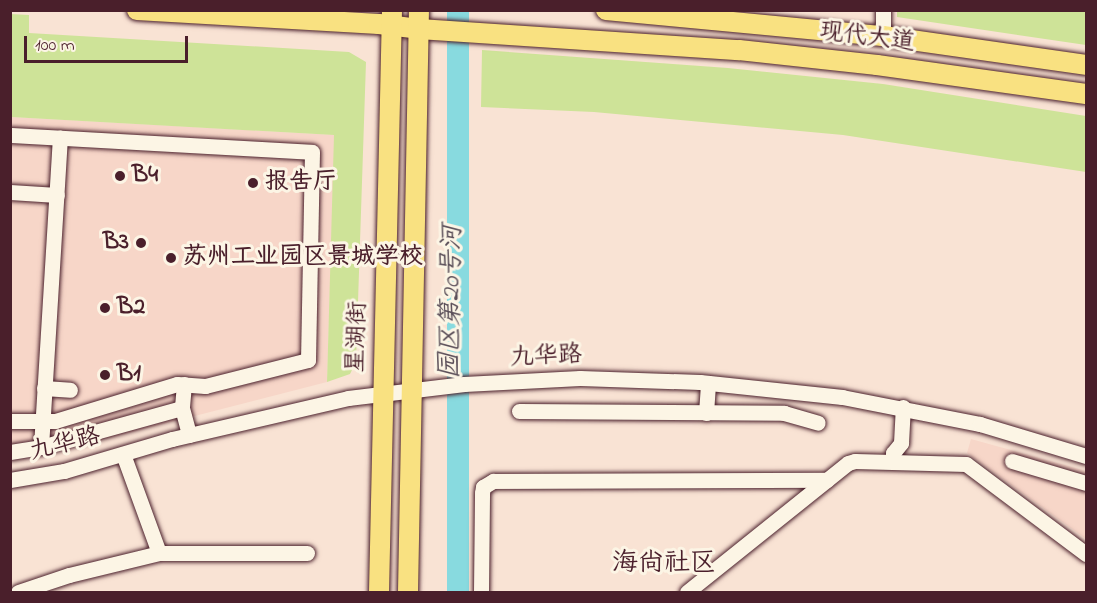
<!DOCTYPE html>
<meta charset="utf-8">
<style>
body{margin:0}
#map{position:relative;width:1097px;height:603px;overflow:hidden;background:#f9e3d4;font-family:"Indie Flower","LXGW WenKai TC",sans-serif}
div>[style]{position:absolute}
.built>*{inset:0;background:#f7d6c8}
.green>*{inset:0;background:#cee398}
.water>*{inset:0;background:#88dadf;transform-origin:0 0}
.roads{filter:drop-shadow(0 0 2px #4a1f2b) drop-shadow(0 0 2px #4a1f2b)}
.minor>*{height:15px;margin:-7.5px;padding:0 7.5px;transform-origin:7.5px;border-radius:7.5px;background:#fcf5e5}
.major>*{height:20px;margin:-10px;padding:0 10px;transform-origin:10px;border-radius:10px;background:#f9e181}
.dots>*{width:16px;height:16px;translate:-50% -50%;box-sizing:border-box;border:3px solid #fcf5e5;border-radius:50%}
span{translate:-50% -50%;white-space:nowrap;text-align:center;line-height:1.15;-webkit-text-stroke:6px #fcf5e5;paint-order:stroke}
.street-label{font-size:24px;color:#4a1f2b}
.poi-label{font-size:24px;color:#4a1f2b;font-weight:700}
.left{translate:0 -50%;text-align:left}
.right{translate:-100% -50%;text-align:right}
.water-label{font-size:26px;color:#5a4e58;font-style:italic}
.neighbourhood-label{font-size:26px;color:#4a1f2b}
.frame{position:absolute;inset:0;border:12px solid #4a1f2b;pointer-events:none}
.scale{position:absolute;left:24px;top:36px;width:164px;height:27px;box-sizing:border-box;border:3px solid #4a1f2b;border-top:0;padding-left:8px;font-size:18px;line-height:21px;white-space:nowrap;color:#4a1f2b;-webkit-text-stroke:4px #fcf5e5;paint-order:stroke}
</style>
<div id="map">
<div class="built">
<i style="clip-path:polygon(10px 117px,335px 135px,327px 382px,62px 450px,11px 460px)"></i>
<i style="clip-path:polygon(971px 439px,1086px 471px,1086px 539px,967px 453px)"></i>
</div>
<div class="green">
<i style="clip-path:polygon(897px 11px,1086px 11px,1086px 45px,897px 17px)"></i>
<i style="clip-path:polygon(10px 14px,29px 15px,29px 33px,349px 52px,366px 62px,356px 362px,350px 374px,327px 382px,334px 135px,11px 117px)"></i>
<i style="clip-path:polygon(482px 50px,728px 68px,883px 84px,1086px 116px,1086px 172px,843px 135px,594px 112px,481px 107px)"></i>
</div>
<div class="water">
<i style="left:447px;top:11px;width:22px;height:581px"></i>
</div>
<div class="roads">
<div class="minor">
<i style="left:883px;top:10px;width:26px;rotate:90deg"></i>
<i style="left:10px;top:135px;width:302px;rotate:3.2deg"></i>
<i style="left:312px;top:152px;width:208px;rotate:91.1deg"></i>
<i style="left:308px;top:360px;width:106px;rotate:165.8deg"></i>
<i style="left:205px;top:386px;width:28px;rotate:-176deg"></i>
<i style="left:177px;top:384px;width:127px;rotate:163.1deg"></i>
<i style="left:55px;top:421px;width:45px;rotate:180deg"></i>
<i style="left:10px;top:192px;width:47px;rotate:3.7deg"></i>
<i style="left:184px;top:384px;width:24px;rotate:95deg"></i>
<i style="left:182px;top:408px;width:28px;rotate:75deg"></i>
<i style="left:44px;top:388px;width:26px;rotate:4deg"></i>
<i style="left:519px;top:411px;width:265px;rotate:0.4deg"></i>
<i style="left:784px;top:413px;width:35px;rotate:16deg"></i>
<i style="left:706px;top:413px;width:30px;rotate:-86deg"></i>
<i style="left:41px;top:447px;width:310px;rotate:-86.5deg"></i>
<i style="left:10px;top:452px;width:31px;rotate:-9deg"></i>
<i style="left:41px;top:447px;width:146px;rotate:-15.5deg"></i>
<i style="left:123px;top:454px;width:105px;rotate:70deg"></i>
<i style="left:893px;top:461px;width:8px;rotate:-90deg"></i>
<i style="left:893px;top:453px;width:13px;rotate:-51deg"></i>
<i style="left:901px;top:443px;width:36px;rotate:-87deg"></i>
<i style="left:1012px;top:461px;width:77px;rotate:16.6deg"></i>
<i style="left:10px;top:480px;width:55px;rotate:-9.5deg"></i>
<i style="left:64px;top:471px;width:113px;rotate:-16.5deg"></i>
<i style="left:172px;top:439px;width:181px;rotate:-13.1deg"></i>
<i style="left:348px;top:398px;width:117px;rotate:-6.9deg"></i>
<i style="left:464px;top:384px;width:116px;rotate:-3deg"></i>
<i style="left:580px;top:378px;width:120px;rotate:1.9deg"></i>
<i style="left:700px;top:382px;width:143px;rotate:6deg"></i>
<i style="left:842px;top:397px;width:141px;rotate:11.1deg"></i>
<i style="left:980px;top:424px;width:111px;rotate:16.8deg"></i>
<i style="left:18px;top:592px;width:54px;rotate:-18.4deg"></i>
<i style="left:69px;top:575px;width:93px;rotate:-13.7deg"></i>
<i style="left:159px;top:553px;width:148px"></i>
<i style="left:481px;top:592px;width:99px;rotate:-89.4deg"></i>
<i style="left:482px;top:493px;width:6px;rotate:-81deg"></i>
<i style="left:483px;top:487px;width:12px;rotate:-31deg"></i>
<i style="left:493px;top:481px;width:334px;rotate:-0.2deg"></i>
<i style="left:687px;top:592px;width:206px;rotate:-38.7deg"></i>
<i style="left:848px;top:463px;width:7px;rotate:-16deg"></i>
<i style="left:855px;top:461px;width:111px;rotate:1.5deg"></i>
<i style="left:966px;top:464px;width:150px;rotate:36.9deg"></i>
</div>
<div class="major">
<i style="left:137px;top:10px;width:242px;rotate:3.3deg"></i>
<i style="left:379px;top:24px;width:40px;rotate:7.1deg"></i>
<i style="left:419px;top:29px;width:321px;rotate:3.8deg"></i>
<i style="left:739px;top:50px;width:139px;rotate:6.2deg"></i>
<i style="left:877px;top:65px;width:211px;rotate:7.9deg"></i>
<i style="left:606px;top:10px;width:278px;rotate:5.4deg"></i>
<i style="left:883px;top:36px;width:205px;rotate:8.1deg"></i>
<i style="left:379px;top:592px;width:582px;rotate:-88.72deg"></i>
<i style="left:408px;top:592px;width:582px;rotate:-88.92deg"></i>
</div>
</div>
<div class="dots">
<i style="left:120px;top:176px;background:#4a1f2b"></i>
<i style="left:253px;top:183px;background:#4a1f2b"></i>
<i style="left:141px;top:243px;background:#4a1f2b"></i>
<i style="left:171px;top:258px;background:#4a1f2b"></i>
<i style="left:105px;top:308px;background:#4a1f2b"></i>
<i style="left:105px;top:375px;background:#4a1f2b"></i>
</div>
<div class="street-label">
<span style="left:867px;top:38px;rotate:7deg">现代大道</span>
<span style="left:358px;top:337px;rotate:-88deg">星湖街</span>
<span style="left:546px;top:357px;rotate:-2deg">九华路</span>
<span style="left:65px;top:445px;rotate:-14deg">九华路</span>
</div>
<div class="poi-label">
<span class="left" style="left:132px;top:176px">B4</span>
<span class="left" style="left:265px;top:183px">报告厅</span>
<span class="right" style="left:129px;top:243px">B3</span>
<span class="left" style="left:183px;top:258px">苏州工业园区景城学校</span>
<span class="left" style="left:117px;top:308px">B2</span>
<span class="left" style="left:117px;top:375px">B1</span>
</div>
<div class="water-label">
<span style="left:453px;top:302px;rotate:-89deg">园区第20号河</span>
</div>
<div class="neighbourhood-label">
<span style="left:664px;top:565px">海尚社区</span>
</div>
<div class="frame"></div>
<div class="scale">100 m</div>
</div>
